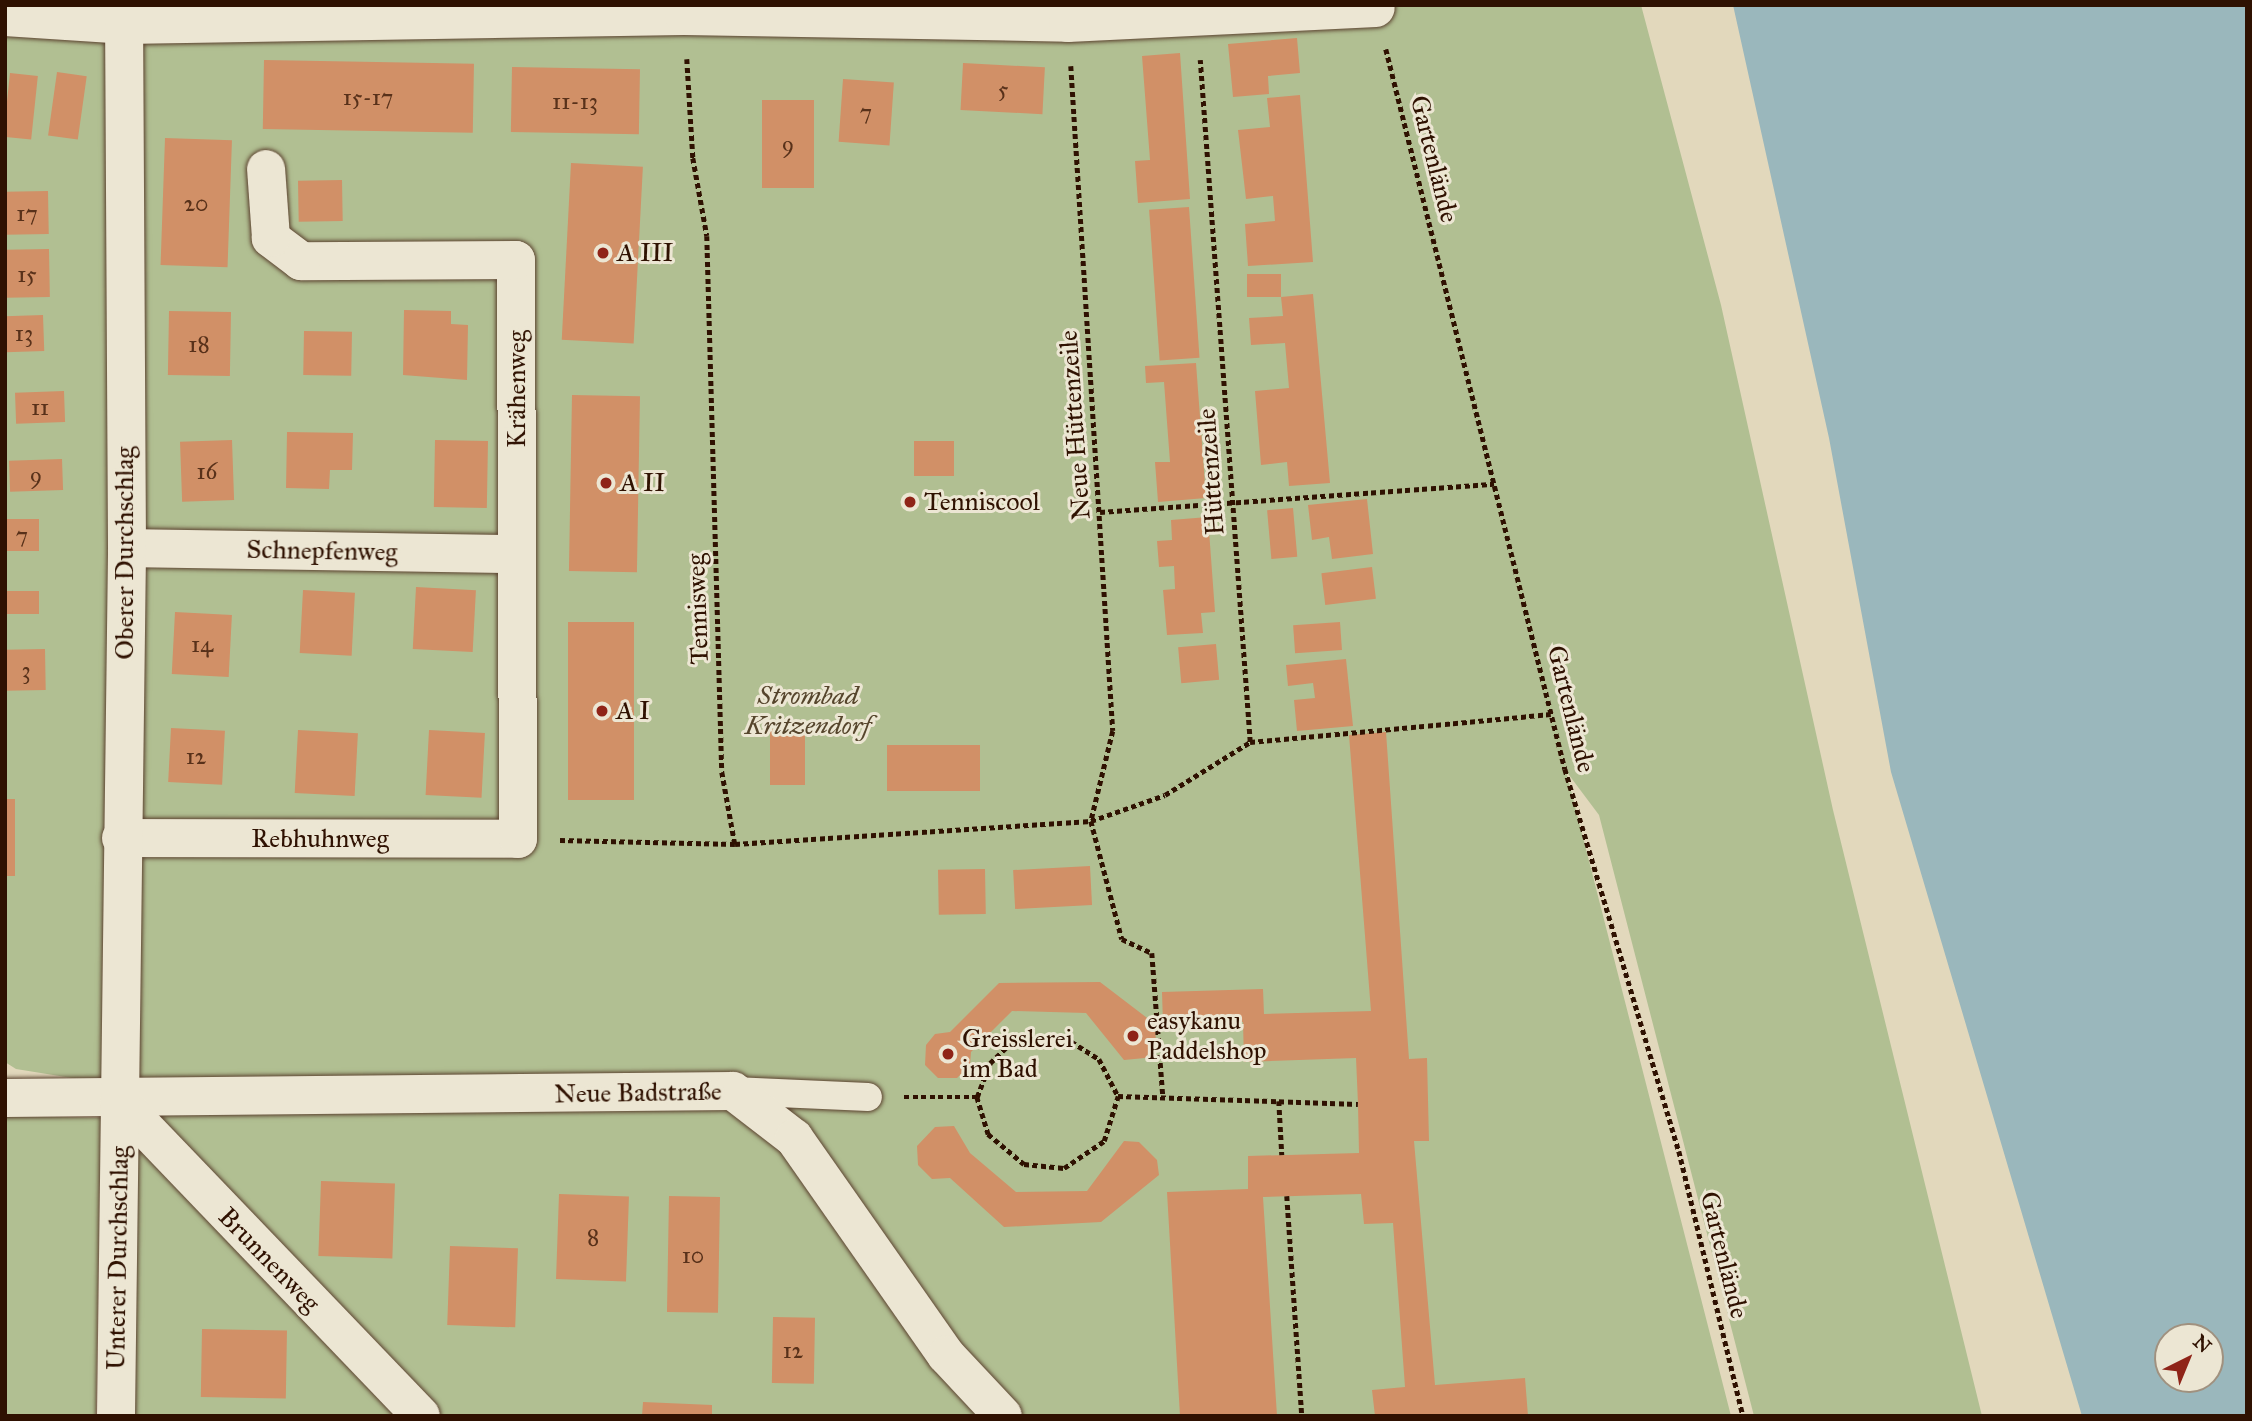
<!DOCTYPE html>
<meta charset="utf-8">
<style>
body{margin:0}
#map{position:relative;width:2252px;height:1421px;overflow:hidden;background:#e2d8bc;font-family:"IM FELL Great Primer",serif}
div>[style]{position:absolute}
.green>*{inset:0;background:#b1bf92;transform-origin:0 0}
.water>*{inset:0;background:#9ab7bc}
.building>*{inset:0;background:#d19067;transform-origin:0 0}
.path>*{height:4.5px;margin-top:-2.25px;transform-origin:0;background:repeating-linear-gradient(90deg,#2f1101 0 5px,transparent 0 8.5px)}
.roads{filter:drop-shadow(0 0 2px #5c4330) drop-shadow(0 0 2px #5c4330)}
.lane>*{height:28px;margin:-14px;padding:0 14px;transform-origin:14px;border-radius:14px;background:#ece6d3}
.street>*{height:38px;margin:-19px;padding:0 19px;transform-origin:19px;border-radius:19px;background:#ece6d3}
.dots>*{width:19px;height:19px;translate:-50% -50%;box-sizing:border-box;border:4px solid #ece6d3;border-radius:50%}
span{translate:-50% -50%;white-space:nowrap;text-align:center;line-height:1.15;-webkit-text-stroke:6px #ece6d3;paint-order:stroke}
.number-label{font-size:23px;color:#58311a}
.number-label span{-webkit-text-stroke-width:0}
.street-label{font-size:26px;color:#2f1101}
.poi-label{font-size:26px;color:#2f1101}
.left{translate:0 -50%;text-align:left}
.park-label{font-size:26px;color:#56452c;font-style:italic}
.frame{position:absolute;inset:0;border:7px solid #2f1101;pointer-events:none}
.north{position:absolute;left:2154px;top:1323px;width:70px;height:70px;box-sizing:border-box;background:#ece6d3;border:2px solid #a0917f;border-radius:50%;rotate:43deg;font-size:19px;font-weight:700;line-height:28px;text-align:center;color:#2f1101}
.north::after{content:'';display:block;margin:auto;width:24px;height:32px;background:#8f2418;clip-path:polygon(50% 0,100% 100%,50% 72%,0 100%)}
</style>
<div id="map">
<div class="green">
<i style="clip-path:polygon(5px 5px,1641px 5px,1721px 305px,1833px 810px,1982px 1416px,1754px 1416px,1599px 815px,1566px 771px,1731px 1416px,131px 1416px,134px 1088px,16px 1069px,5px 1062px)"></i>
<i style="left:5px;top:1116px;width:96px;height:300px;rotate:1deg"></i>
</div>
<div class="water">
<i style="clip-path:polygon(evenodd,1733px 5px,2247px 5px,2247px 1416px,2082px 1416px,1891px 772px,1829px 438px,1733px 5px,2168px 1337px,2210px 1337px,2210px 1379px,2168px 1379px,2168px 1337px)"></i>
</div>
<div class="building">
<i style="clip-path:polygon(1297px 38px,1300px 73px,1268px 76px,1269px 94px,1233px 97px,1228px 44px)"></i>
<i style="clip-path:polygon(1180px 53px,1190px 199px,1138px 203px,1135px 161px,1150px 160px,1142px 56px)"></i>
<i style="left:264px;top:60px;width:210px;height:69px;rotate:1deg"></i>
<i style="left:963px;top:63px;width:82px;height:47px;rotate:3deg"></i>
<i style="left:512px;top:67px;width:128px;height:65px;rotate:1deg"></i>
<i style="left:57px;top:72px;width:30px;height:64px;rotate:8deg"></i>
<i style="left:10px;top:73px;width:28px;height:64px;rotate:6deg"></i>
<i style="left:843px;top:79px;width:51px;height:63px;rotate:4deg"></i>
<i style="clip-path:polygon(1300px 95px,1313px 262px,1248px 266px,1245px 224px,1275px 221px,1273px 196px,1246px 199px,1238px 130px,1270px 127px,1267px 98px)"></i>
<i style="left:762px;top:100px;width:52px;height:88px"></i>
<i style="left:165px;top:138px;width:67px;height:127px;rotate:2deg"></i>
<i style="left:571px;top:163px;width:72px;height:177px;rotate:3deg"></i>
<i style="left:342px;top:180px;width:41px;height:44px;rotate:89deg"></i>
<i style="left:48px;top:191px;width:43px;height:43px;rotate:89deg"></i>
<i style="left:1189px;top:207px;width:151px;height:40px;rotate:86deg"></i>
<i style="left:49px;top:249px;width:48px;height:44px;rotate:89deg"></i>
<i style="left:1281px;top:274px;width:23px;height:34px;rotate:90deg"></i>
<i style="clip-path:polygon(1313px 294px,1330px 483px,1289px 486px,1287px 462px,1261px 465px,1255px 391px,1289px 388px,1285px 343px,1251px 345px,1249px 318px,1283px 316px,1281px 297px)"></i>
<i style="clip-path:polygon(404px 310px,451px 311px,451px 324px,468px 325px,467px 380px,403px 375px)"></i>
<i style="left:169px;top:311px;width:62px;height:64px;rotate:1deg"></i>
<i style="left:43px;top:315px;width:36px;height:38px;rotate:88deg"></i>
<i style="left:304px;top:331px;width:48px;height:44px;rotate:1deg"></i>
<i style="clip-path:polygon(1196px 363px,1206px 498px,1158px 502px,1155px 462px,1170px 462px,1164px 382px,1146px 383px,1145px 366px)"></i>
<i style="left:64px;top:391px;width:31px;height:49px;rotate:88deg"></i>
<i style="left:572px;top:395px;width:68px;height:176px;rotate:1deg"></i>
<i style="clip-path:polygon(287px 432px,353px 433px,352px 470px,330px 470px,329px 489px,286px 488px)"></i>
<i style="left:232px;top:440px;width:60px;height:52px;rotate:88deg"></i>
<i style="left:435px;top:440px;width:53px;height:67px;rotate:1deg"></i>
<i style="left:914px;top:441px;width:40px;height:35px"></i>
<i style="left:62px;top:459px;width:31px;height:53px;rotate:88deg"></i>
<i style="clip-path:polygon(1367px 499px,1373px 554px,1332px 559px,1329px 537px,1312px 540px,1308px 505px)"></i>
<i style="left:1293px;top:508px;width:49px;height:26px;rotate:85deg"></i>
<i style="clip-path:polygon(1208px 517px,1215px 612px,1201px 613px,1203px 633px,1167px 635px,1163px 590px,1175px 589px,1174px 566px,1159px 567px,1157px 541px,1172px 540px,1171px 520px)"></i>
<i style="left:5px;top:519px;width:34px;height:32px"></i>
<i style="left:1372px;top:567px;width:32px;height:51px;rotate:83deg"></i>
<i style="left:416px;top:587px;width:60px;height:62px;rotate:3deg"></i>
<i style="left:303px;top:590px;width:52px;height:63px;rotate:3deg"></i>
<i style="left:39px;top:591px;width:23px;height:34px;rotate:90deg"></i>
<i style="left:175px;top:612px;width:57px;height:62px;rotate:3deg"></i>
<i style="left:634px;top:622px;width:178px;height:66px;rotate:90deg"></i>
<i style="left:1340px;top:622px;width:28px;height:47px;rotate:86deg"></i>
<i style="left:1216px;top:644px;width:36px;height:38px;rotate:85deg"></i>
<i style="left:45px;top:649px;width:41px;height:40px;rotate:89deg"></i>
<i style="clip-path:polygon(1346px 659px,1353px 726px,1297px 731px,1294px 700px,1315px 698px,1313px 683px,1288px 686px,1286px 665px)"></i>
<i style="left:171px;top:728px;width:54px;height:54px;rotate:3deg"></i>
<i style="left:770px;top:729px;width:35px;height:56px"></i>
<i style="left:298px;top:730px;width:60px;height:63px;rotate:3deg"></i>
<i style="left:429px;top:730px;width:56px;height:65px;rotate:3deg"></i>
<i style="clip-path:polygon(1386px 732px,1409px 1059px,1427px 1058px,1429px 1141px,1414px 1141px,1435px 1385px,1525px 1378px,1528px 1416px,1375px 1416px,1372px 1390px,1405px 1387px,1393px 1223px,1364px 1224px,1361px 1194px,1263px 1197px,1277px 1416px,1180px 1416px,1167px 1192px,1248px 1189px,1248px 1156px,1359px 1153px,1358px 1104px,1356px 1058px,1244px 1062px,1243px 1022px,1163px 1024px,1162px 992px,1263px 989px,1264px 1014px,1371px 1011px,1349px 735px)"></i>
<i style="left:980px;top:745px;width:46px;height:93px;rotate:90deg"></i>
<i style="left:5px;top:799px;width:10px;height:77px"></i>
<i style="left:1090px;top:866px;width:39px;height:77px;rotate:87deg"></i>
<i style="left:985px;top:869px;width:45px;height:47px;rotate:89deg"></i>
<i style="clip-path:polygon(1100px 982px,1155px 1024px,1156px 1044px,1145px 1058px,1124px 1060px,1086px 1013px,1012px 1011px,971px 1052px,970px 1065px,957px 1078px,938px 1078px,925px 1065px,926px 1045px,935px 1034px,950px 1032px,999px 983px)"></i>
<i style="clip-path:polygon(954px 1126px,970px 1153px,1016px 1192px,1087px 1191px,1124px 1141px,1139px 1142px,1157px 1160px,1159px 1175px,1101px 1222px,1004px 1227px,950px 1178px,932px 1179px,918px 1165px,917px 1146px,935px 1127px)"></i>
<i style="left:321px;top:1181px;width:74px;height:75px;rotate:2deg"></i>
<i style="left:559px;top:1194px;width:70px;height:85px;rotate:2deg"></i>
<i style="left:669px;top:1196px;width:51px;height:116px;rotate:1deg"></i>
<i style="left:450px;top:1246px;width:68px;height:79px;rotate:2deg"></i>
<i style="left:773px;top:1317px;width:42px;height:66px;rotate:1deg"></i>
<i style="left:202px;top:1329px;width:85px;height:68px;rotate:1deg"></i>
<i style="clip-path:polygon(643px 1402px,712px 1405px,712px 1416px,642px 1416px)"></i>
</div>
<div class="path">
<i style="left:1386px;top:49px;width:742px;rotate:76.04deg"></i>
<i style="left:1565px;top:769px;width:399px;rotate:73.4deg"></i>
<i style="left:1679px;top:1151px;width:273px;rotate:76.4deg"></i>
<i style="left:687px;top:59px;width:99px;rotate:86.5deg"></i>
<i style="left:693px;top:158px;width:79px;rotate:79.8deg"></i>
<i style="left:707px;top:236px;width:536px;rotate:88.4deg"></i>
<i style="left:722px;top:772px;width:73px;rotate:79.8deg"></i>
<i style="left:1071px;top:66px;width:666px;rotate:86.39deg"></i>
<i style="left:1113px;top:731px;width:93px;rotate:103.7deg"></i>
<i style="left:1091px;top:821px;width:122px;rotate:75.3deg"></i>
<i style="left:1122px;top:939px;width:33px;rotate:25deg"></i>
<i style="left:1152px;top:953px;width:144px;rotate:85.6deg"></i>
<i style="left:1100px;top:512px;width:395px;rotate:-4.1deg"></i>
<i style="left:1250px;top:742px;width:302px;rotate:-5.3deg"></i>
<i style="left:560px;top:840px;width:175px;rotate:1.3deg"></i>
<i style="left:735px;top:844px;width:357px;rotate:-3.7deg"></i>
<i style="left:1091px;top:821px;width:78px;rotate:-19.4deg"></i>
<i style="left:1165px;top:795px;width:100px;rotate:-31.9deg"></i>
<i style="left:1250px;top:742px;width:684px;rotate:-94.19deg"></i>
<i style="left:904px;top:1097px;width:73px"></i>
<i style="left:977px;top:1097px;width:39px;rotate:73deg"></i>
<i style="left:988px;top:1134px;width:47px;rotate:39.8deg"></i>
<i style="left:1024px;top:1164px;width:40px;rotate:5.7deg"></i>
<i style="left:1064px;top:1168px;width:48px;rotate:-34deg"></i>
<i style="left:1104px;top:1141px;width:47px;rotate:-72.7deg"></i>
<i style="left:1118px;top:1096px;width:240px;rotate:1.9deg"></i>
<i style="left:977px;top:1097px;width:36px;rotate:-69deg"></i>
<i style="left:990px;top:1063px;width:37px;rotate:-44deg"></i>
<i style="left:1017px;top:1037px;width:47px"></i>
<i style="left:1064px;top:1037px;width:41px;rotate:32.2deg"></i>
<i style="left:1099px;top:1059px;width:42px;rotate:62.8deg"></i>
<i style="left:1279px;top:1101px;width:54px;rotate:86.8deg"></i>
<i style="left:1287px;top:1196px;width:221px;rotate:86.1deg"></i>
</div>
<div class="roads">
<div class="lane">
<i style="left:733px;top:1091px;width:135px;rotate:2.5deg"></i>
</div>
<div class="street">
<i style="left:5px;top:17px;width:119px;rotate:3.8deg"></i>
<i style="left:124px;top:25px;width:560px;rotate:-0.92deg"></i>
<i style="left:684px;top:16px;width:384px;rotate:1deg"></i>
<i style="left:1068px;top:23px;width:308px;rotate:-2.8deg"></i>
<i style="left:127px;top:548px;width:390px;rotate:0.9deg"></i>
<i style="left:121px;top:838px;width:397px;rotate:0.1deg"></i>
<i style="left:518px;top:839px;width:579px;rotate:-90.2deg"></i>
<i style="left:516px;top:260px;width:215px;rotate:179.7deg"></i>
<i style="left:301px;top:261px;width:38px;rotate:-143deg"></i>
<i style="left:271px;top:238px;width:69px;rotate:-94.1deg"></i>
<i style="left:5px;top:1098px;width:728px;rotate:-0.55deg"></i>
<i style="left:733px;top:1091px;width:77px;rotate:37.6deg"></i>
<i style="left:794px;top:1138px;width:265px;rotate:55deg"></i>
<i style="left:946px;top:1355px;width:83px;rotate:46.9deg"></i>
<i style="left:119px;top:1101px;width:436px;rotate:46.2deg"></i>
<i style="left:116px;top:1416px;width:868px;rotate:-89.27deg"></i>
<i style="left:127px;top:548px;width:543px;rotate:-90.32deg"></i>
</div>
</div>
<div class="dots">
<i style="left:603px;top:253px;background:#8f2418"></i>
<i style="left:606px;top:483px;background:#8f2418"></i>
<i style="left:910px;top:502px;background:#8f2418"></i>
<i style="left:602px;top:711px;background:#8f2418"></i>
<i style="left:1133px;top:1036px;background:#8f2418"></i>
<i style="left:948px;top:1054px;background:#8f2418"></i>
</div>
<div class="number-label">
<span style="left:1003px;top:89px">5</span>
<span style="left:368px;top:97px">15-17</span>
<span style="left:575px;top:101px">11-13</span>
<span style="left:866px;top:112px">7</span>
<span style="left:788px;top:144px">9</span>
<span style="left:196px;top:203px">20</span>
<span style="left:27px;top:213px">17</span>
<span style="left:27px;top:274px">15</span>
<span style="left:24px;top:333px">13</span>
<span style="left:199px;top:344px">18</span>
<span style="left:40px;top:407px">11</span>
<span style="left:207px;top:471px">16</span>
<span style="left:36px;top:475px">9</span>
<span style="left:22px;top:535px">7</span>
<span style="left:202px;top:644px">14</span>
<span style="left:26px;top:670px">3</span>
<span style="left:196px;top:756px">12</span>
<span style="left:593px;top:1237px">8</span>
<span style="left:693px;top:1255px">10</span>
<span style="left:793px;top:1350px">12</span>
</div>
<div class="street-label">
<span style="left:1434px;top:159px;rotate:76deg">Gartenlände</span>
<span style="left:517px;top:389px;rotate:-90deg">Krähenweg</span>
<span style="left:1075px;top:425px;rotate:-94deg">Neue Hüttenzeile</span>
<span style="left:1211px;top:472px;rotate:-94deg">Hüttenzeile</span>
<span style="left:322px;top:551px;rotate:1deg">Schnepfenweg</span>
<span style="left:125px;top:553px;rotate:-90deg">Oberer Durchschlag</span>
<span style="left:698px;top:609px;rotate:-92deg">Tennisweg</span>
<span style="left:1571px;top:709px;rotate:76deg">Gartenlände</span>
<span style="left:320px;top:839px">Rebhuhnweg</span>
<span style="left:638px;top:1093px;rotate:-1deg">Neue Badstraße</span>
<span style="left:1724px;top:1255px;rotate:76deg">Gartenlände</span>
<span style="left:118px;top:1258px;rotate:-89deg">Unterer Durchschlag</span>
<span style="left:269px;top:1260px;rotate:46deg">Brunnenweg</span>
</div>
<div class="poi-label">
<span class="left" style="left:617px;top:253px">A III</span>
<span class="left" style="left:620px;top:483px">A II</span>
<span class="left" style="left:924px;top:502px">Tenniscool</span>
<span class="left" style="left:616px;top:711px">A I</span>
<span class="left" style="left:1147px;top:1036px">easykanu<br>Paddelshop</span>
<span class="left" style="left:962px;top:1054px">Greisslerei<br>im Bad</span>
</div>
<div class="park-label">
<span style="left:808px;top:711px">Strombad<br>Kritzendorf</span>
</div>
<div class="frame"></div>
<div class="north">N</div>
</div>
